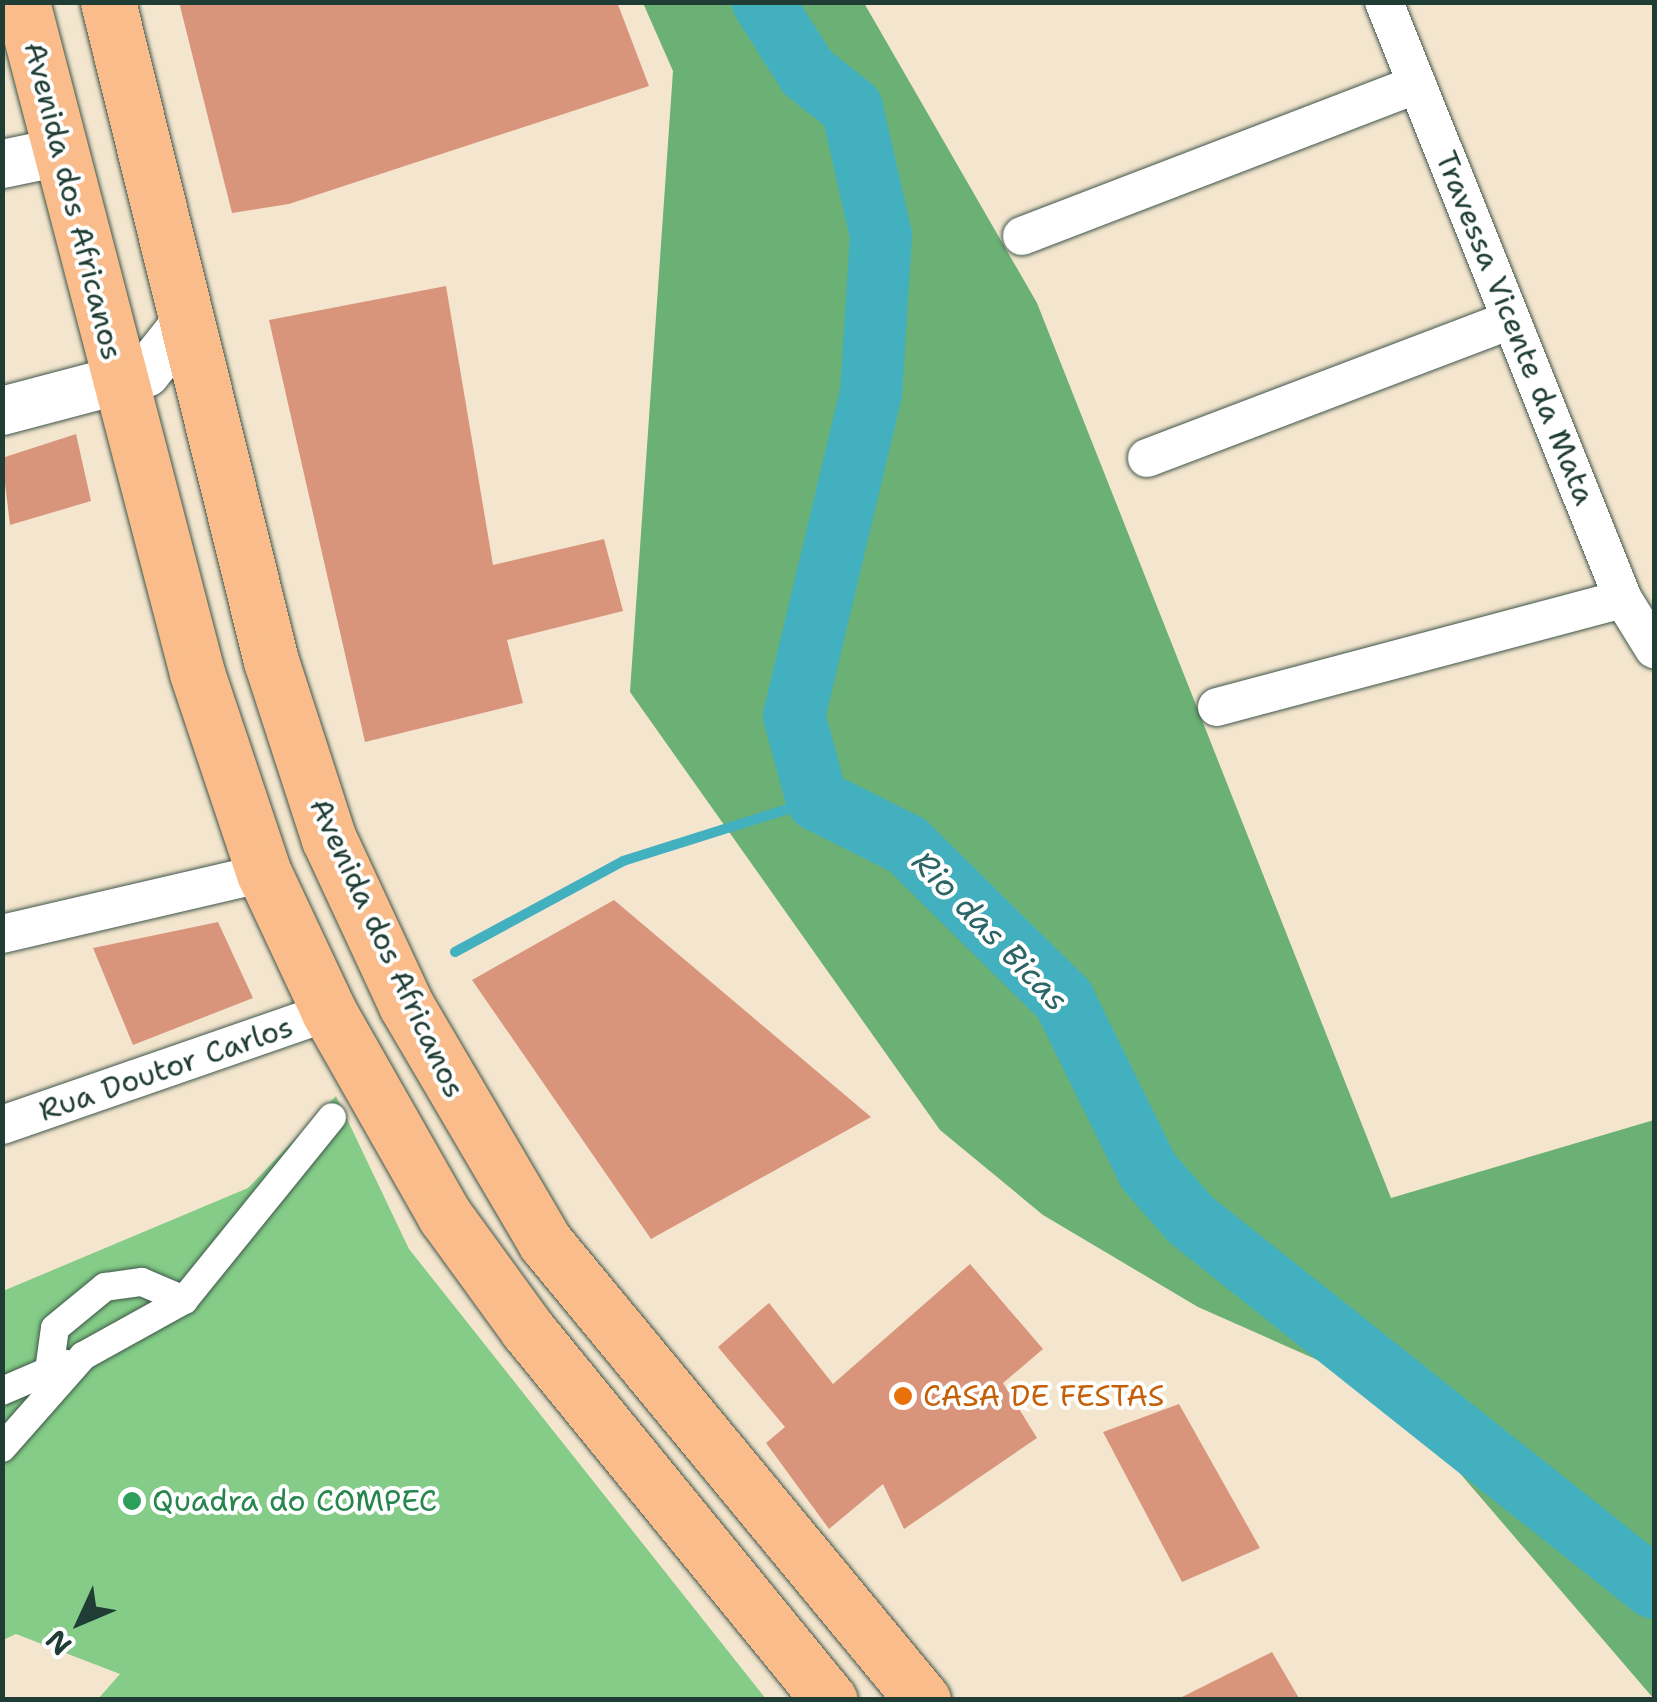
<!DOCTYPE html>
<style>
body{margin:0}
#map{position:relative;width:1657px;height:1702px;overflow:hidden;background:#f4e6ce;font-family:"Shantell Sans",sans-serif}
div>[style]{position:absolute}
.green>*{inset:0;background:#84cc87}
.forest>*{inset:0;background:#6bb074}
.stream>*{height:10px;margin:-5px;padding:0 5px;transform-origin:5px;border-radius:5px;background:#43b0c0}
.river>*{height:62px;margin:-31px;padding:0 31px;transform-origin:31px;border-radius:31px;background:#43b0c0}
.building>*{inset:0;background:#d9957c}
.roads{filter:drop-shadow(0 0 2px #3f564b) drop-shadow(0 0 2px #3f564b)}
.pedestrian>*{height:28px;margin:-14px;padding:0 14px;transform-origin:14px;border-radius:14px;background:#fff}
.minor>*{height:38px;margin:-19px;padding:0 19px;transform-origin:19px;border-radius:19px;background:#fff}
.tertiary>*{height:48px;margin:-24px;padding:0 24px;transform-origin:24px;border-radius:24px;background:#fff}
.primary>*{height:55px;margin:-27.5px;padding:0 27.5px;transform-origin:27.5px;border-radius:27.5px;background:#f9bc8a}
.dots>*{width:28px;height:28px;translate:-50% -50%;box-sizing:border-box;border:5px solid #fff;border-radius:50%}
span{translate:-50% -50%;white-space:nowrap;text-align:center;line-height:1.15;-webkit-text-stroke:8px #fff;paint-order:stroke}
.street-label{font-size:30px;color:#1f3d34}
.food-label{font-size:30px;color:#c56008}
.left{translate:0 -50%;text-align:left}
.leisure-label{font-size:30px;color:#27864d}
.water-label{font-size:32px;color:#2c6565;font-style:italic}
.frame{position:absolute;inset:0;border:5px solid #1f3d34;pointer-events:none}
.north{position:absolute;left:30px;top:1572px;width:100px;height:100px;-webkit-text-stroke:8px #fff;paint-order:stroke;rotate:226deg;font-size:28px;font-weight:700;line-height:40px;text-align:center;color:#1f3d34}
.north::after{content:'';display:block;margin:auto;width:35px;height:45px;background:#1f3d34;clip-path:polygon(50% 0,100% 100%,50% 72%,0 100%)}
</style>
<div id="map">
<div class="green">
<i style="clip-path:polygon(336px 1096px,409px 1249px,766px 1699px,98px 1699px,120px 1674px,16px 1634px,3px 1640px,3px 1291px,248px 1188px)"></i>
</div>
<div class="forest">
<i style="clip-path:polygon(643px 3px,864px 3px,1037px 303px,1391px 1198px,1654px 1120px,1654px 1699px,1390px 1392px,1198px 1307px,1043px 1215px,940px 1130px,630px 692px,673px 71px)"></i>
</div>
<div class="stream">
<i style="left:455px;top:952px;width:191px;rotate:-28.4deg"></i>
<i style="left:623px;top:861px;width:203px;rotate:-17.5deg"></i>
</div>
<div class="river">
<i style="left:763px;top:2px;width:83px;rotate:57.8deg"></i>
<i style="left:807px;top:72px;width:58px;rotate:38.7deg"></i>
<i style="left:852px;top:108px;width:131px;rotate:77.2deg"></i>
<i style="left:881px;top:236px;width:157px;rotate:93.6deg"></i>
<i style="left:871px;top:393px;width:332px;rotate:103.4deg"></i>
<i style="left:794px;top:716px;width:87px;rotate:74.7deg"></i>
<i style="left:817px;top:800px;width:101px;rotate:26.6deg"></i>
<i style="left:907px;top:845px;width:221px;rotate:44.6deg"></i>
<i style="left:1064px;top:1000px;width:191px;rotate:63.8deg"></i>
<i style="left:1148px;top:1171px;width:65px;rotate:48.7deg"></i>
<i style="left:1191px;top:1220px;width:591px;rotate:38.48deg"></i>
</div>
<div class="building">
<i style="clip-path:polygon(179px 2px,617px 2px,649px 86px,289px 204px,232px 213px)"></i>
<i style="clip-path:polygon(446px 286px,493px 565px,604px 539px,623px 611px,507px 640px,523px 703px,365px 742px,269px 320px)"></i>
<i style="clip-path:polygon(76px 434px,91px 501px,10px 525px,2px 458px)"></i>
<i style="clip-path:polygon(614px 900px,871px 1117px,651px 1239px,472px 980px)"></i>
<i style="clip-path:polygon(218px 922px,253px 998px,133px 1045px,93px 948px)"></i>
<i style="clip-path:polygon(970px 1264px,1043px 1349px,1003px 1383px,1037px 1438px,904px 1529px,883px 1484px,829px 1529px,766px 1443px,785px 1427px,718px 1347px,769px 1303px,833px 1384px)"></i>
<i style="clip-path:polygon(1179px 1404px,1260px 1548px,1182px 1582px,1103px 1432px)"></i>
<i style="clip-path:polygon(1272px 1652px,1300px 1700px,1176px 1700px)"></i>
</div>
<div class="roads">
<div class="pedestrian">
<i style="left:49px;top:1371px;width:43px;rotate:-82.1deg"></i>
<i style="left:55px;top:1328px;width:65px;rotate:-39.4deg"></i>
<i style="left:105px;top:1287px;width:37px;rotate:-8deg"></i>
<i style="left:142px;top:1282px;width:46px;rotate:23.2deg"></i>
<i style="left:2px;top:1391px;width:69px;rotate:-23.2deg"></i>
<i style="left:2px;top:1448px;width:123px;rotate:-48.6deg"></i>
<i style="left:83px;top:1356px;width:115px;rotate:-29deg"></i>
<i style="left:184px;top:1300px;width:235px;rotate:-51deg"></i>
</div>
<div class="minor">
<i style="left:1384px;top:2px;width:643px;rotate:68.18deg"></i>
<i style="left:1623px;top:599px;width:59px;rotate:58.2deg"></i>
<i style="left:1022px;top:236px;width:423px;rotate:-21deg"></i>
<i style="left:1147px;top:458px;width:389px;rotate:-20.8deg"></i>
<i style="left:1217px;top:707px;width:420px;rotate:-14.9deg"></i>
<i style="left:2px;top:934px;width:269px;rotate:-13.1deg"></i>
<i style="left:2px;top:1125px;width:346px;rotate:-19.1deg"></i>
</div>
<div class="tertiary">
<i style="left:2px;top:164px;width:59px;rotate:-11.7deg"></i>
<i style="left:2px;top:411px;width:149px;rotate:-14.8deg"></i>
<i style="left:146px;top:373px;width:63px;rotate:-51.5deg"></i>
</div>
<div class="primary">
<i style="left:22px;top:2px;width:693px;rotate:75.38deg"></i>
<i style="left:197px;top:673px;width:211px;rotate:71.5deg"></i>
<i style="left:264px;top:873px;width:153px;rotate:64.9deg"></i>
<i style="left:329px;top:1012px;width:235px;rotate:60.4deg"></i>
<i style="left:445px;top:1216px;width:140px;rotate:54deg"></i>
<i style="left:527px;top:1329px;width:479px;rotate:50.8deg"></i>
<i style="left:108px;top:2px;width:679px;rotate:76.11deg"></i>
<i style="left:271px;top:661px;width:187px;rotate:72deg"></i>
<i style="left:329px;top:839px;width:183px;rotate:65.1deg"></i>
<i style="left:406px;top:1005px;width:275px;rotate:59.6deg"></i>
<i style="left:545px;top:1242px;width:594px;rotate:50.47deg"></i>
</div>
</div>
<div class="dots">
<i style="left:903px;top:1396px;background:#e8710a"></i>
<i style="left:132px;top:1501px;background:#2e9e5b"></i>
</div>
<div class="street-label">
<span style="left:73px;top:201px;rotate:76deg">Avenida dos Africanos</span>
<span style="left:1515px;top:328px;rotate:68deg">Travessa Vicente da Mata</span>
<span style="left:387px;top:948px;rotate:65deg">Avenida dos Africanos</span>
<span style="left:166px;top:1069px;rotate:-19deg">Rua Doutor Carlos</span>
</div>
<div class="food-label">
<span class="left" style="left:923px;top:1396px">CASA DE FESTAS</span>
</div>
<div class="leisure-label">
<span class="left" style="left:152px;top:1501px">Quadra do COMPEC</span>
</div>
<div class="water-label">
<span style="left:990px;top:931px;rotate:46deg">Rio das Bicas</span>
</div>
<div class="frame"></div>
<div class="north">N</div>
</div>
